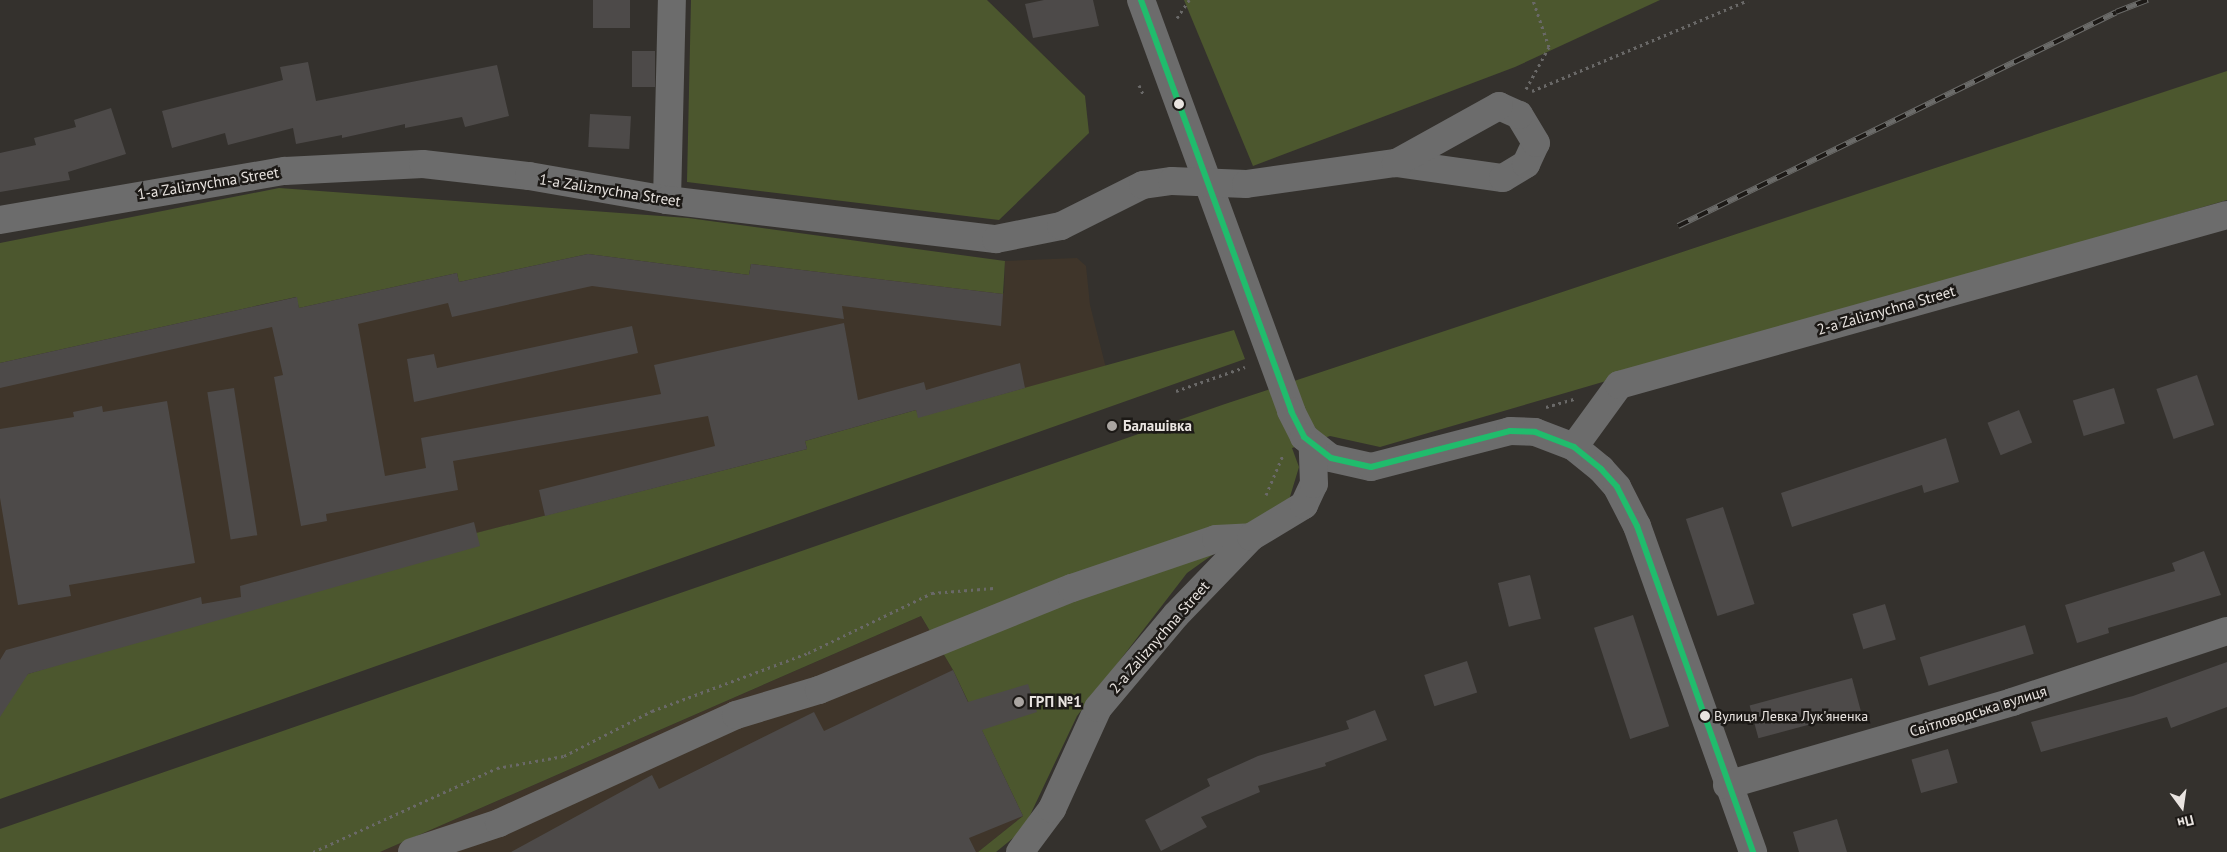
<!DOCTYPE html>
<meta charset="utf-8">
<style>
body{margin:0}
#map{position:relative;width:2227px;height:852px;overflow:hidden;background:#34312d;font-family:"PT Sans",sans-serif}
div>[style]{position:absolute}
.built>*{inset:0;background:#3f352a}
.green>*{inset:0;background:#4c572e}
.building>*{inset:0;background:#4d4a49;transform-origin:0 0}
.path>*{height:3px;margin-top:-1.5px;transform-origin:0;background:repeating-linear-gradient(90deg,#6a6968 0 2.5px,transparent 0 6.5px)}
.minor>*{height:28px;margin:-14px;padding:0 14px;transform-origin:14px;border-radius:14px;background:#6c6c6c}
.rail>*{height:5.5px;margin-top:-2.75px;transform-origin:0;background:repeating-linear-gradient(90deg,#1c1916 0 11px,#6b6b69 0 22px);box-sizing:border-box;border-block:1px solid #6b6b69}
.bus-1>*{height:6px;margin:-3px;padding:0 3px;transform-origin:3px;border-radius:3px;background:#20bc6c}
.dots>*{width:14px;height:14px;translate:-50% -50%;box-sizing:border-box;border:2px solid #1c1916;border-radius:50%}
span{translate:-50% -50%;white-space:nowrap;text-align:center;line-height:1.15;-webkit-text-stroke:5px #1c1916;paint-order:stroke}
.bus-label{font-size:14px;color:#e9e4e0}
.left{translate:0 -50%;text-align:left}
.street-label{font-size:15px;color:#e9e4e0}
.poi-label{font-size:15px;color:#e9e4e0;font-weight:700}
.north{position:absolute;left:2157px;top:782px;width:50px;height:50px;-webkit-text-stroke:4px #1c1916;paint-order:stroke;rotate:166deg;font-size:14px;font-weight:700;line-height:20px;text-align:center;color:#e9e4e0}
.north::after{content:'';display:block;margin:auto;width:18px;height:22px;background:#e9e4e0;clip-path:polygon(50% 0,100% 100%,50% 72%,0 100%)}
</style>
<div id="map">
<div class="built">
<i style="clip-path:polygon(588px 254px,749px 275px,751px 264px,1004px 293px,1005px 261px,1077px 258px,1086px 266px,1090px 305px,1106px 368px,918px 418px,916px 410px,805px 441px,807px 449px,477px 533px,0 696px,0 363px,297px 297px,299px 308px,457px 273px,460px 282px)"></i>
<i style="clip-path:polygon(921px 616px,953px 670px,1023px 816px,978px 852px,380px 852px)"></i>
</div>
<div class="green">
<i style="clip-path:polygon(691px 0,987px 0,1085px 96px,1089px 133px,999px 220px,687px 182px)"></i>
<i style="clip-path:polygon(1184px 0,1660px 0,1515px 67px,1253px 166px)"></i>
<i style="clip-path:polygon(2227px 71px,2227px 200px,1380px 447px,1330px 436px,1292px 448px,1299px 467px,1289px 500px,1187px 573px,1077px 716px,1023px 830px,996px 852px,978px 852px,1023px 816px,953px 670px,921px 616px,380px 852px,0 852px,0 829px,1225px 404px)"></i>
<i style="clip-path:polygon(279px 188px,688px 218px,1005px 261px,1003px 294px,751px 264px,749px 275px,588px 254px,459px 282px,457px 273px,299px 308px,296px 297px,0 363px,0 243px)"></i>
<i style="clip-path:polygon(1234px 330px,1245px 359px,0 799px,0 696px,28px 674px,476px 533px,807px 449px,805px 441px,916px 410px,919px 417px)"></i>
</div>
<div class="building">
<i style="left:593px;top:0;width:37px;height:28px"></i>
<i style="clip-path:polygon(1044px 0,1093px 0,1099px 26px,1033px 38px,1025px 4px)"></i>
<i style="left:632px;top:51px;width:23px;height:36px"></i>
<i style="clip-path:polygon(308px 62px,316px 101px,497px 65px,509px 116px,465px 127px,462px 117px,405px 128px,405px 124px,342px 138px,342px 135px,296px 144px,293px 128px,228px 145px,225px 133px,172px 148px,162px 111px,283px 80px,280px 67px)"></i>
<i style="clip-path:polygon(111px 108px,126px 154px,68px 172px,70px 180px,0 192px,0 153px,36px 145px,34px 138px,76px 127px,74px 120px)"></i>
<i style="left:590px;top:114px;width:41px;height:33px;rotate:3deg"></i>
<i style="clip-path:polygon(588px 254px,749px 275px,751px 264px,1003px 294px,1001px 326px,842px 306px,844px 319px,592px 286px,452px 317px,448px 303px,358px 324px,385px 476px,426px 468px,421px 438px,661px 394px,654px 365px,844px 323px,858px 400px,924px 382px,926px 390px,1020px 363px,1025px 388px,918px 418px,916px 410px,805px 441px,807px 449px,545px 516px,539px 490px,715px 446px,708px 416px,453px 461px,458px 490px,326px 514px,327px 521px,301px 526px,274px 377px,283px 375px,272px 327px,0 388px,0 363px,297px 297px,299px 308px,457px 273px,459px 282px)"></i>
<i style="clip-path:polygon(632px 326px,638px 353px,414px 402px,407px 359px,434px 354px,437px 368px)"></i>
<i style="left:2197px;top:375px;width:53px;height:43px;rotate:71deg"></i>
<i style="left:234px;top:388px;width:149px;height:27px;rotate:81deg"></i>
<i style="left:2114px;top:388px;width:37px;height:43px;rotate:73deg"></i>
<i style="clip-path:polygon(167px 401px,195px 563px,69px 585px,71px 596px,18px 605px,0 498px,0 429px,74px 417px,73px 412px,102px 406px,103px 412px)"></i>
<i style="left:2019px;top:410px;width:35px;height:34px;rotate:68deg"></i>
<i style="clip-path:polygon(1946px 438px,1959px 482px,1924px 493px,1922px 485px,1792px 527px,1781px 493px)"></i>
<i style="left:1723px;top:507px;width:102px;height:39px;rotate:72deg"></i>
<i style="clip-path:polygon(474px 522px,480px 546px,28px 674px,0 717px,0 660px,6px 650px,201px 597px,202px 604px,241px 597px,240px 586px)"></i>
<i style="clip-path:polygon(2204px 551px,2221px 595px,2108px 628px,2109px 633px,2077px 643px,2065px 605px,2175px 571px,2172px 563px)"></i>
<i style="left:1530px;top:575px;width:45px;height:33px;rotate:76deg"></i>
<i style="left:1885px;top:604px;width:37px;height:34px;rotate:73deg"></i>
<i style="left:1633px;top:615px;width:117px;height:41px;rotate:72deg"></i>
<i style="left:2025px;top:625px;width:30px;height:110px;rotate:73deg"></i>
<i style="left:1467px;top:661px;width:33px;height:45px;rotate:72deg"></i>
<i style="clip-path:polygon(2227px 662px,2227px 707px,2171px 728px,2167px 717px,2041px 752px,2031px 722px,2133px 696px)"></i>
<i style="clip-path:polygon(953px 670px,968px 702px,1028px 684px,1037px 712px,982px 730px,1023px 816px,969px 838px,976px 852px,511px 852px,652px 775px,659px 789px,814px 712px,824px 731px)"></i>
<i style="left:1852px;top:678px;width:34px;height:106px;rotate:75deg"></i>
<i style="clip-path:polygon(1375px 710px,1387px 740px,1325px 763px,1326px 766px,1258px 786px,1260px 792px,1201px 817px,1207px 827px,1161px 851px,1145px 820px,1210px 786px,1207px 779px,1258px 756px,1349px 729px,1346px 721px)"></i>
<i style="left:1948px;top:749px;width:35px;height:38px;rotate:74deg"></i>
<i style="clip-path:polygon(1837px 819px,1847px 852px,1799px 852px,1793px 832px)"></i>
</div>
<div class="path">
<i style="left:1177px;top:18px;width:22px;rotate:-56deg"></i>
<i style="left:1139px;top:85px;width:12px;rotate:66deg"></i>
<i style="left:1526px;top:89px;width:48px;rotate:-61.3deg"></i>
<i style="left:1549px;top:47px;width:50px;rotate:-108.8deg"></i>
<i style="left:1532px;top:91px;width:234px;rotate:-22.8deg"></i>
<i style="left:1176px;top:391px;width:73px;rotate:-19.2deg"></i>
<i style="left:1546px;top:407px;width:29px;rotate:-16deg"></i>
<i style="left:1266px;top:495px;width:43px;rotate:-67deg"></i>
<i style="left:313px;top:852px;width:202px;rotate:-24.5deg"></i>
<i style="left:497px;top:768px;width:68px;rotate:-10.2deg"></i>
<i style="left:564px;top:756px;width:99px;rotate:-27.1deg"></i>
<i style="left:652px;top:711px;width:166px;rotate:-20.4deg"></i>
<i style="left:808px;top:653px;width:138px;rotate:-25.8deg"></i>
<i style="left:932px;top:593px;width:62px;rotate:-4.6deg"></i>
</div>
<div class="minor">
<i style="left:1141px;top:0;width:438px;rotate:69.9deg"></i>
<i style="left:1291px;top:411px;width:29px;rotate:63deg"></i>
<i style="left:1304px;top:437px;width:34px;rotate:38deg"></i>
<i style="left:1331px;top:458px;width:41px;rotate:12.7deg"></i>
<i style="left:1371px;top:467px;width:144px;rotate:-14.5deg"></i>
<i style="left:1510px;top:431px;width:25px;rotate:2deg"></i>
<i style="left:1535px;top:432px;width:42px;rotate:21deg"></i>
<i style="left:1574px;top:447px;width:35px;rotate:39deg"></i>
<i style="left:1601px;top:469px;width:24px;rotate:48deg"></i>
<i style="left:1617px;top:487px;width:44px;rotate:62.9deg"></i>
<i style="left:1637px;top:526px;width:346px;rotate:70.4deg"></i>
<i style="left:667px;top:200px;width:200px;rotate:-88.6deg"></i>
<i style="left:0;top:220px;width:289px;rotate:-9.8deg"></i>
<i style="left:285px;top:171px;width:138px;rotate:-2.9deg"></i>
<i style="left:423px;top:164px;width:107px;rotate:6.5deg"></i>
<i style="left:529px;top:176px;width:140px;rotate:9.9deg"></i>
<i style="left:667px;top:200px;width:331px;rotate:6.8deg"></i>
<i style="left:996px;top:239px;width:66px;rotate:-11.3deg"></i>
<i style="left:1061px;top:226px;width:92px;rotate:-26.6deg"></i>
<i style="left:1143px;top:185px;width:29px;rotate:-8deg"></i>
<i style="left:1172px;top:181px;width:74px;rotate:2.3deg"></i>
<i style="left:1246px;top:184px;width:151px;rotate:-8deg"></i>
<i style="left:1396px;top:163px;width:108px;rotate:8deg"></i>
<i style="left:1503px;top:178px;width:27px;rotate:-31deg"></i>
<i style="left:1526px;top:164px;width:23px;rotate:-65deg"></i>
<i style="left:1536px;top:143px;width:33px;rotate:-121deg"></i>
<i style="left:1519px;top:115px;width:22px;rotate:-156deg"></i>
<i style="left:1499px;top:106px;width:118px;rotate:151deg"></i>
<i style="left:1574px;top:447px;width:77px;rotate:-54deg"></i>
<i style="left:1619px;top:385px;width:631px;rotate:-15.62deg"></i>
<i style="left:1727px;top:785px;width:297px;rotate:-16.2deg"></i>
<i style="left:2012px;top:702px;width:226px;rotate:-18.3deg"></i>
<i style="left:412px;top:852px;width:92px;rotate:-18.4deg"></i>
<i style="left:499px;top:823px;width:260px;rotate:-24.5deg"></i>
<i style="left:736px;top:715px;width:87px;rotate:-16.8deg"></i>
<i style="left:819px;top:690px;width:273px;rotate:-22deg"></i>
<i style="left:1072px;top:588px;width:152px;rotate:-18.8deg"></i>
<i style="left:1216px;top:539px;width:35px;rotate:-3deg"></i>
<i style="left:1020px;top:852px;width:54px;rotate:-53.3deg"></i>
<i style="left:1052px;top:809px;width:111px;rotate:-65.5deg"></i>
<i style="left:1098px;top:708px;width:121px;rotate:-50deg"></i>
<i style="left:1176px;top:615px;width:108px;rotate:-46.1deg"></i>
<i style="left:1251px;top:537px;width:62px;rotate:-31.1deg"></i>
<i style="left:1304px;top:505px;width:23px;rotate:-65deg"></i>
<i style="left:1314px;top:484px;width:37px;rotate:-92deg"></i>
</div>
<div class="rail">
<i style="left:1678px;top:226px;width:487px;rotate:-26deg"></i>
<i style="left:2116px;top:12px;width:34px;rotate:-21deg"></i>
</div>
<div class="bus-1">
<i style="left:1141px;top:0;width:438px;rotate:69.9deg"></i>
<i style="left:1291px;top:411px;width:29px;rotate:63deg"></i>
<i style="left:1304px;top:437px;width:34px;rotate:38deg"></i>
<i style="left:1331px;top:458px;width:41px;rotate:12.7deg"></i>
<i style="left:1371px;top:467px;width:144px;rotate:-14.5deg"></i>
<i style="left:1510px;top:431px;width:25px;rotate:2deg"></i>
<i style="left:1535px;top:432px;width:42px;rotate:21deg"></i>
<i style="left:1574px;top:447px;width:35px;rotate:39deg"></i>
<i style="left:1601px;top:469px;width:24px;rotate:48deg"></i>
<i style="left:1617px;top:487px;width:44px;rotate:62.9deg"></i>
<i style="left:1637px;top:526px;width:346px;rotate:70.4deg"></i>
</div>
<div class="dots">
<i style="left:1179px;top:104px;background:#e9e4e0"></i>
<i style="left:1112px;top:426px;background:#aaa5a1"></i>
<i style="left:1019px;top:702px;background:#aaa5a1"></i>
<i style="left:1705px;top:716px;background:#e9e4e0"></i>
</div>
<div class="bus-label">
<span class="left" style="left:1714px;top:716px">Вулиця Левка Лук'яненка</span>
</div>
<div class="street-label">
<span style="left:208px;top:183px;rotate:-9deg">1-a Zaliznychna Street</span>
<span style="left:610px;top:190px;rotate:9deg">1-a Zaliznychna Street</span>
<span style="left:1886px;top:310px;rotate:-16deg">2-a Zaliznychna Street</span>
<span style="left:1159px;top:637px;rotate:-49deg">2-a Zaliznychna Street</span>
<span style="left:1978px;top:711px;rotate:-17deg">Світловодська вулиця</span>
</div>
<div class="poi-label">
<span class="left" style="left:1123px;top:426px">Балашівка</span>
<span class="left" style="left:1029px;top:702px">ГРП №1</span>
</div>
<div class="north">Пн</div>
</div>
